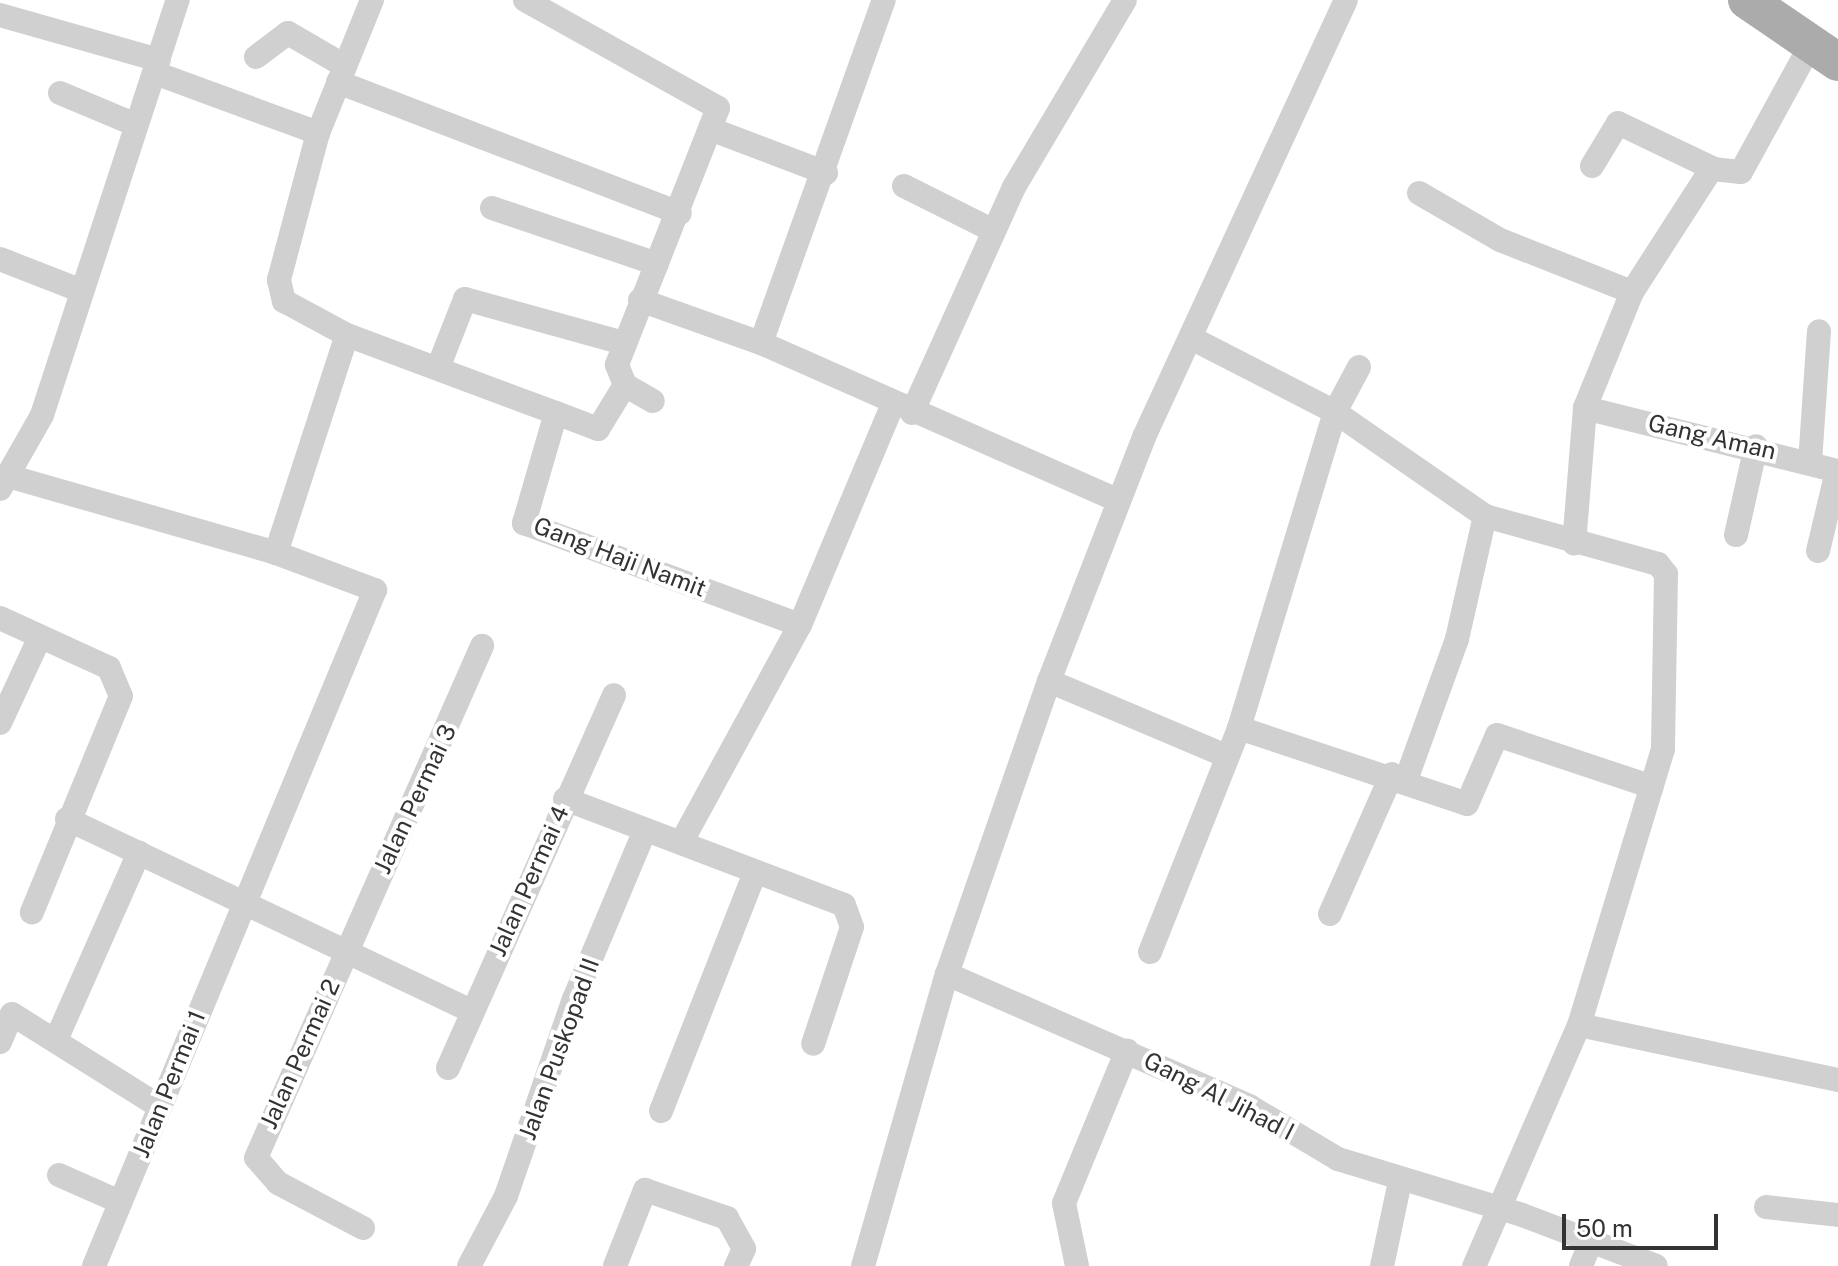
<!DOCTYPE html>
<style>
body{margin:0}
#map{position:relative;width:1838px;height:1266px;overflow:hidden;background:#fff;font-family:"Public Sans",sans-serif}
div>[style]{position:absolute}
.minor>*{height:24px;margin:-12px;padding:0 12px;transform-origin:12px;border-radius:12px;background:#d0d0d0}
.primary>*{height:38px;margin:-19px;padding:0 19px;transform-origin:19px;border-radius:19px;background:#ababab}
span{translate:-50% -50%;white-space:nowrap;text-align:center;line-height:1.15;-webkit-text-stroke:8px #fff;paint-order:stroke}
.street-label{font-size:24px;color:#333}
.scale{position:absolute;left:1562px;top:1214px;width:156px;height:36px;box-sizing:border-box;border:4px solid #333;border-top:0;padding-left:10px;font-size:24px;line-height:28px;white-space:nowrap;color:#333;-webkit-text-stroke:6px #fff;paint-order:stroke}
</style>
<div id="map">
<div class="minor">
<i style="left:372px;top:0;width:144px;rotate:112.1deg"></i>
<i style="left:318px;top:133px;width:152px;rotate:104.9deg"></i>
<i style="left:279px;top:280px;width:22px;rotate:77deg"></i>
<i style="left:284px;top:301px;width:72px;rotate:28.4deg"></i>
<i style="left:347px;top:335px;width:223px;rotate:20.5deg"></i>
<i style="left:556px;top:413px;width:115px;rotate:106.2deg"></i>
<i style="left:524px;top:523px;width:294px;rotate:20.3deg"></i>
<i style="left:525px;top:0;width:221px;rotate:29.2deg"></i>
<i style="left:718px;top:108px;width:276px;rotate:111.5deg"></i>
<i style="left:617px;top:365px;width:22px;rotate:68deg"></i>
<i style="left:625px;top:385px;width:32px;rotate:30deg"></i>
<i style="left:0;top:15px;width:165px;rotate:15.8deg"></i>
<i style="left:256px;top:57px;width:40px;rotate:-37deg"></i>
<i style="left:288px;top:33px;width:66px;rotate:30.1deg"></i>
<i style="left:155px;top:73px;width:174px;rotate:20.2deg"></i>
<i style="left:338px;top:82px;width:366px;rotate:21deg"></i>
<i style="left:60px;top:93px;width:82px;rotate:22.8deg"></i>
<i style="left:713px;top:130px;width:121px;rotate:20.8deg"></i>
<i style="left:1592px;top:166px;width:50px;rotate:-58.8deg"></i>
<i style="left:1618px;top:123px;width:104px;rotate:25.6deg"></i>
<i style="left:1712px;top:168px;width:148px;rotate:122.8deg"></i>
<i style="left:1712px;top:169px;width:29px;rotate:6deg"></i>
<i style="left:1741px;top:172px;width:144px;rotate:-61.3deg"></i>
<i style="left:904px;top:186px;width:98px;rotate:26.6deg"></i>
<i style="left:1419px;top:193px;width:94px;rotate:30.1deg"></i>
<i style="left:1500px;top:240px;width:142px;rotate:21.5deg"></i>
<i style="left:1632px;top:292px;width:125px;rotate:112.1deg"></i>
<i style="left:1585px;top:408px;width:136px;rotate:94.6deg"></i>
<i style="left:492px;top:208px;width:174px;rotate:18.7deg"></i>
<i style="left:0;top:259px;width:88px;rotate:21.3deg"></i>
<i style="left:640px;top:300px;width:128px;rotate:19.6deg"></i>
<i style="left:761px;top:343px;width:391px;rotate:23.8deg"></i>
<i style="left:1193px;top:339px;width:160px;rotate:27.2deg"></i>
<i style="left:1335px;top:412px;width:183px;rotate:34.7deg"></i>
<i style="left:1485px;top:516px;width:180px;rotate:15.5deg"></i>
<i style="left:1658px;top:564px;width:13px;rotate:51deg"></i>
<i style="left:1666px;top:574px;width:175px;rotate:91deg"></i>
<i style="left:1663px;top:749px;width:288px;rotate:106.9deg"></i>
<i style="left:1579px;top:1025px;width:263px;rotate:113.5deg"></i>
<i style="left:761px;top:343px;width:364px;rotate:-70.3deg"></i>
<i style="left:438px;top:368px;width:74px;rotate:-68.6deg"></i>
<i style="left:465px;top:299px;width:165px;rotate:15.5deg"></i>
<i style="left:1585px;top:408px;width:261px;rotate:14deg"></i>
<i style="left:556px;top:413px;width:45px;rotate:20.9deg"></i>
<i style="left:598px;top:429px;width:52px;rotate:-58.5deg"></i>
<i style="left:912px;top:413px;width:248px;rotate:-65.7deg"></i>
<i style="left:1014px;top:187px;width:217px;rotate:-59.3deg"></i>
<i style="left:1810px;top:463px;width:132px;rotate:-86.1deg"></i>
<i style="left:8px;top:476px;width:279px;rotate:16deg"></i>
<i style="left:276px;top:553px;width:106px;rotate:20.5deg"></i>
<i style="left:375px;top:590px;width:732px;rotate:112.57deg"></i>
<i style="left:0;top:489px;width:85px;rotate:-60.4deg"></i>
<i style="left:42px;top:415px;width:437px;rotate:-71.9deg"></i>
<i style="left:1736px;top:535px;width:91px;rotate:-77.3deg"></i>
<i style="left:1818px;top:551px;width:82px;rotate:-76.6deg"></i>
<i style="left:276px;top:553px;width:229px;rotate:-72deg"></i>
<i style="left:0;top:618px;width:120px;rotate:24.6deg"></i>
<i style="left:109px;top:668px;width:30px;rotate:67deg"></i>
<i style="left:121px;top:696px;width:234px;rotate:112.4deg"></i>
<i style="left:1049px;top:681px;width:190px;rotate:22.9deg"></i>
<i style="left:0;top:723px;width:95px;rotate:-65.1deg"></i>
<i style="left:1239px;top:728px;width:240px;rotate:18.4deg"></i>
<i style="left:1467px;top:804px;width:75px;rotate:-66.5deg"></i>
<i style="left:1497px;top:735px;width:163px;rotate:18.5deg"></i>
<i style="left:1406px;top:780px;width:150px;rotate:-70.1deg"></i>
<i style="left:1457px;top:639px;width:126px;rotate:-77.2deg"></i>
<i style="left:565px;top:799px;width:298px;rotate:20.8deg"></i>
<i style="left:844px;top:905px;width:23px;rotate:70deg"></i>
<i style="left:852px;top:927px;width:123px;rotate:108.4deg"></i>
<i style="left:67px;top:819px;width:447px;rotate:25.4deg"></i>
<i style="left:681px;top:843px;width:248px;rotate:-61.4deg"></i>
<i style="left:800px;top:625px;width:238px;rotate:-67.2deg"></i>
<i style="left:1330px;top:914px;width:153px;rotate:-66.1deg"></i>
<i style="left:1150px;top:952px;width:241px;rotate:-68.3deg"></i>
<i style="left:1239px;top:728px;width:330px;rotate:-73.1deg"></i>
<i style="left:1335px;top:412px;width:51px;rotate:-61.9deg"></i>
<i style="left:947px;top:974px;width:330px;rotate:23.6deg"></i>
<i style="left:1249px;top:1106px;width:104px;rotate:30.8deg"></i>
<i style="left:1338px;top:1159px;width:192px;rotate:16.9deg"></i>
<i style="left:1522px;top:1215px;width:143px;rotate:20.8deg"></i>
<i style="left:1579px;top:1025px;width:265px;rotate:12deg"></i>
<i style="left:56px;top:1040px;width:205px;rotate:-66.1deg"></i>
<i style="left:0;top:1042px;width:30px;rotate:-67deg"></i>
<i style="left:12px;top:1014px;width:175px;rotate:32.1deg"></i>
<i style="left:448px;top:1068px;width:408px;rotate:-66deg"></i>
<i style="left:661px;top:1111px;width:257px;rotate:-68.5deg"></i>
<i style="left:59px;top:1175px;width:67px;rotate:23.9deg"></i>
<i style="left:1766px;top:1207px;width:72px;rotate:6.3deg"></i>
<i style="left:363px;top:1228px;width:96px;rotate:-152.1deg"></i>
<i style="left:278px;top:1183px;width:33px;rotate:-131deg"></i>
<i style="left:256px;top:1158px;width:560px;rotate:-66.18deg"></i>
<i style="left:469px;top:1266px;width:79px;rotate:-62.1deg"></i>
<i style="left:506px;top:1196px;width:208px;rotate:-71deg"></i>
<i style="left:574px;top:999px;width:183px;rotate:-67.2deg"></i>
<i style="left:615px;top:1266px;width:82px;rotate:-68.5deg"></i>
<i style="left:645px;top:1190px;width:87px;rotate:18.9deg"></i>
<i style="left:727px;top:1218px;width:35px;rotate:61deg"></i>
<i style="left:744px;top:1249px;width:19px;rotate:115deg"></i>
<i style="left:863px;top:1266px;width:304px;rotate:-74deg"></i>
<i style="left:947px;top:974px;width:310px;rotate:-70.8deg"></i>
<i style="left:1049px;top:681px;width:262px;rotate:-68.7deg"></i>
<i style="left:1144px;top:437px;width:481px;rotate:-65.2deg"></i>
<i style="left:1077px;top:1266px;width:64px;rotate:-101.7deg"></i>
<i style="left:1064px;top:1203px;width:165px;rotate:-67.6deg"></i>
<i style="left:1382px;top:1266px;width:87px;rotate:-78deg"></i>
<i style="left:1581px;top:1266px;width:27px;rotate:-68deg"></i>
</div>
<div class="primary">
<i style="left:1747px;top:0;width:110px;rotate:34.3deg"></i>
</div>
<div class="street-label">
<span style="left:1712px;top:437px;rotate:13deg">Gang Aman</span>
<span style="left:620px;top:557px;rotate:21deg">Gang Haji Namit</span>
<span style="left:415px;top:799px;rotate:-65deg">Jalan Permai 3</span>
<span style="left:529px;top:881px;rotate:-66deg">Jalan Permai 4</span>
<span style="left:559px;top:1049px;rotate:-70deg">Jalan Puskopad II</span>
<span style="left:300px;top:1054px;rotate:-66deg">Jalan Permai 2</span>
<span style="left:169px;top:1084px;rotate:-68deg">Jalan Permai 1</span>
<span style="left:1219px;top:1096px;rotate:27deg">Gang Al Jihad I</span>
</div>
<div class="scale">50 m</div>
</div>
